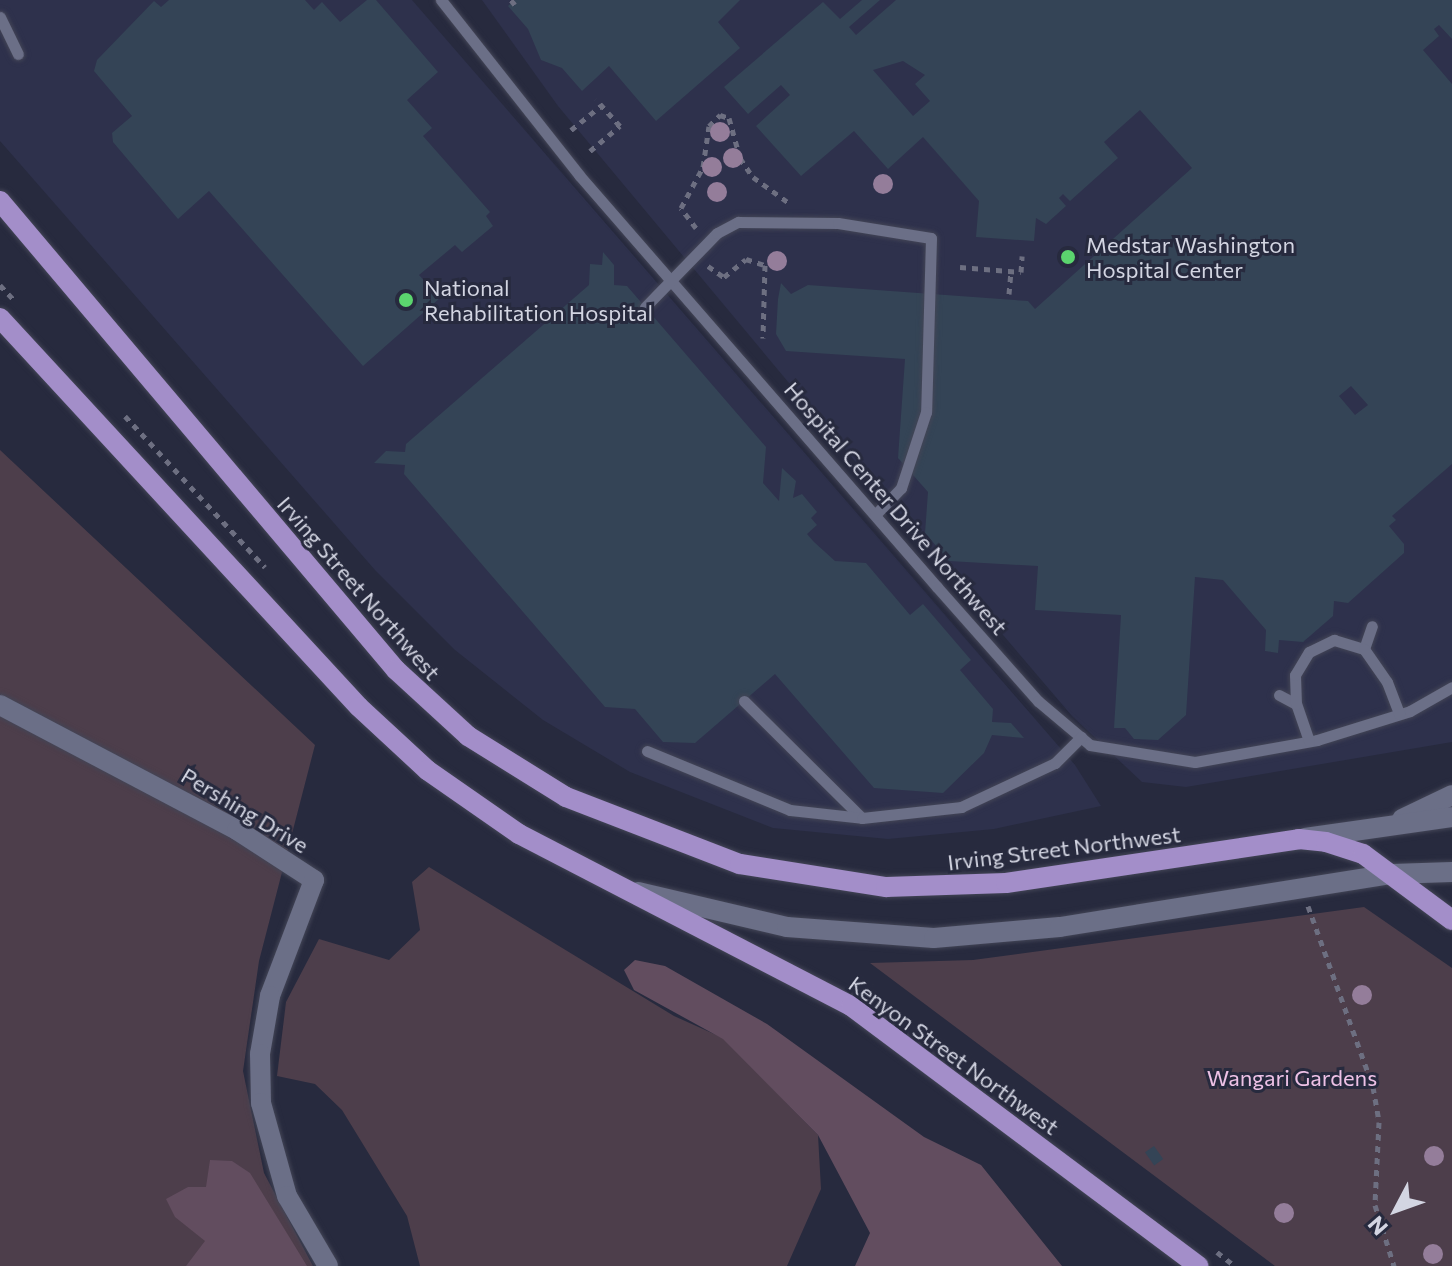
<!DOCTYPE html>
<style>
body{margin:0}
#map{position:relative;width:1452px;height:1266px;overflow:hidden;background:#272a3e;font-family:Commissioner,sans-serif}
div>[style]{position:absolute}
.built>*{inset:0;background:#2e314c}
.green>*{inset:0;background:#4d3e4b}
.forest>*{inset:0;background:#624d5f}
.building>*{inset:0;background:#344456;transform-origin:0 0}
.path>*{height:5px;margin-top:-2.5px;transform-origin:0;background:repeating-linear-gradient(90deg,#6d6f81 0 6px,transparent 0 12px)}
.roads{filter:drop-shadow(0 0 2px #434556) drop-shadow(0 0 2px #434556)}
.lane>*{height:11px;margin:-5.5px;padding:0 5.5px;transform-origin:5.5px;border-radius:5.5px;background:#6b6f87}
.street>*{height:20px;margin:-10px;padding:0 10px;transform-origin:10px;border-radius:10px;background:#6b6f87}
.secondary>*{height:20px;margin:-10px;padding:0 10px;transform-origin:10px;border-radius:10px;background:#6b6f87}
.primary>*{height:20px;margin:-10px;padding:0 10px;transform-origin:10px;border-radius:10px;background:#a38ec9}
.trees>*{width:20px;height:20px;margin:-10px;border-radius:50%;background:#947d9a}
.dots>*{width:22px;height:22px;translate:-50% -50%;box-sizing:border-box;border:4px solid #272a3e;border-radius:50%}
span{translate:-50% -50%;white-space:nowrap;text-align:center;line-height:1.15;-webkit-text-stroke:6px #272a3e;paint-order:stroke}
.poi-label{font-size:22px;color:#d3d5e2}
.left{translate:0 -50%;text-align:left}
.street-label{font-size:22px;color:#d3d5e2}
.park-label{font-size:22px;color:#edc1e6}
.north{position:absolute;left:1356px;top:1170px;width:80px;height:80px;-webkit-text-stroke:6px #272a3e;paint-order:stroke;rotate:229deg;font-size:22px;font-weight:700;line-height:32px;text-align:center;color:#d3d5e2}
.north::after{content:'';display:block;margin:auto;width:28px;height:36px;background:#d3d5e2;clip-path:polygon(50% 0,100% 100%,50% 72%,0 100%)}
</style>
<div id="map">
<div class="built">
<i style="clip-path:polygon(0 0,412px 0,1075px 765px,1101px 806px,994px 829px,888px 839px,773px 828px,630px 772px,543px 720px,455px 650px,375px 570px,0 141px)"></i>
<i style="clip-path:polygon(482px 0,1452px 0,1452px 742px,1186px 787px,1142px 782px,1072px 716px,809px 407px,558px 106px)"></i>
</div>
<div class="green">
<i style="clip-path:polygon(0 450px,315px 745px,259px 961px,243px 1071px,264px 1173px,313px 1266px,0 1266px)"></i>
<i style="clip-path:polygon(429px 867px,674px 1016px,723px 1038px,818px 1135px,821px 1189px,787px 1266px,420px 1266px,407px 1216px,342px 1110px,315px 1084px,277px 1076px,286px 1002px,319px 939px,389px 960px,420px 930px,412px 882px)"></i>
<i style="clip-path:polygon(1364px 907px,1452px 968px,1452px 1266px,1275px 1266px,870px 963px,973px 960px)"></i>
</div>
<div class="forest">
<i style="clip-path:polygon(635px 960px,665px 966px,767px 1024px,924px 1137px,981px 1165px,1062px 1266px,855px 1266px,870px 1233px,818px 1135px,723px 1039px,634px 990px,624px 970px)"></i>
<i style="clip-path:polygon(210px 1160px,232px 1161px,250px 1173px,307px 1266px,186px 1266px,205px 1241px,175px 1217px,166px 1199px,188px 1187px,206px 1187px)"></i>
</div>
<div class="building">
<i style="clip-path:polygon(169px 0,305px 0,314px 10px,322px 2px,340px 22px,367px 0,376px 0,438px 72px,407px 100px,432px 128px,423px 136px,490px 212px,486px 216px,493px 226px,462px 252px,455px 245px,419px 275px,440px 298px,363px 366px,209px 191px,178px 219px,113px 142px,112px 133px,132px 116px,94px 71px,97px 60px,154px 1px,161px 7px)"></i>
<i style="clip-path:polygon(515px 0,740px 0,718px 22px,740px 48px,656px 121px,609px 66px,582px 91px,562px 68px,541px 60px,528px 29px,508px 6px)"></i>
<i style="clip-path:polygon(evenodd,862px 0,880px 0,849px 27px,856px 35px,896px 0,1452px 0,1452px 39px,1439px 25px,1434px 29px,1439px 36px,1423px 50px,1452px 84px,1452px 464px,1392px 516px,1396px 520px,1389px 526px,1404px 544px,1404px 553px,1348px 603px,1334px 601px,1333px 616px,1303px 642px,1279px 640px,1278px 653px,1265px 651px,1266px 630px,1223px 580px,1195px 577px,1186px 715px,1158px 740px,1134px 739px,1125px 728px,1114px 728px,1121px 615px,1035px 610px,1038px 566px,949px 561px,925px 533px,928px 492px,898px 458px,905px 359px,786px 351px,776px 334px,778px 299px,781px 283px,791px 294px,808px 285px,1028px 301px,1035px 309px,1192px 168px,1140px 110px,1104px 142px,1118px 158px,1070px 201px,1063px 194px,1059px 198px,1066px 206px,1046px 224px,1036px 218px,1034px 241px,976px 237px,979px 201px,923px 137px,888px 169px,854px 131px,801px 176px,756px 126px,790px 95px,781px 85px,748px 114px,724px 87px,823px 2px,840px 19px,862px 0,903px 61px,925px 75px,915px 84px,930px 101px,913px 116px,873px 70px,903px 61px,862px 0,1351px 386px,1368px 405px,1355px 415px,1339px 396px,1351px 386px)"></i>
<i style="clip-path:polygon(603px 252px,614px 265px,614px 285px,627px 286px,766px 447px,763px 483px,779px 501px,782px 468px,796px 481px,793px 498px,802px 494px,817px 512px,811px 518px,817px 525px,807px 534px,814px 542px,835px 561px,866px 563px,910px 615px,923px 604px,971px 660px,960px 670px,993px 709px,992px 722px,1011px 723px,1024px 738px,992px 735px,984px 753px,943px 793px,874px 788px,775px 674px,695px 743px,663px 742px,635px 709px,605px 707px,404px 474px,405px 465px,374px 463px,386px 451px,405px 452px,406px 444px,589px 285px,590px 264px,602px 265px)"></i>
<i style="left:1154px;top:1146px;width:16px;height:11px;rotate:55deg"></i>
</div>
<div class="path">
<i style="left:511px;top:0;width:6px;rotate:51deg"></i>
<i style="left:571px;top:130px;width:40px;rotate:-39deg"></i>
<i style="left:590px;top:151px;width:39px;rotate:-40deg"></i>
<i style="left:620px;top:126px;width:36px;rotate:-132deg"></i>
<i style="left:696px;top:228px;width:25px;rotate:-127deg"></i>
<i style="left:681px;top:208px;width:47px;rotate:-61.8deg"></i>
<i style="left:703px;top:167px;width:41px;rotate:-81.7deg"></i>
<i style="left:709px;top:126px;width:16px;rotate:-45deg"></i>
<i style="left:720px;top:115px;width:9px;rotate:18deg"></i>
<i style="left:729px;top:118px;width:41px;rotate:74.6deg"></i>
<i style="left:740px;top:158px;width:23px;rotate:56deg"></i>
<i style="left:753px;top:177px;width:44px;rotate:35.8deg"></i>
<i style="left:708px;top:266px;width:19px;rotate:35deg"></i>
<i style="left:724px;top:277px;width:28px;rotate:-39deg"></i>
<i style="left:746px;top:259px;width:20px;rotate:18deg"></i>
<i style="left:765px;top:265px;width:73px;rotate:91.6deg"></i>
<i style="left:960px;top:267px;width:61px;rotate:4.7deg"></i>
<i style="left:1021px;top:272px;width:16px;rotate:-86deg"></i>
<i style="left:0;top:285px;width:19px;rotate:47deg"></i>
<i style="left:1009px;top:294px;width:23px;rotate:-85deg"></i>
<i style="left:125px;top:416px;width:206px;rotate:47.2deg"></i>
<i style="left:1308px;top:906px;width:192px;rotate:70.2deg"></i>
<i style="left:1373px;top:1087px;width:36px;rotate:80deg"></i>
<i style="left:1379px;top:1122px;width:83px;rotate:92.8deg"></i>
<i style="left:1375px;top:1205px;width:64px;rotate:72.7deg"></i>
<i style="left:1217px;top:1252px;width:23px;rotate:38deg"></i>
</div>
<div class="roads">
<div class="lane">
<i style="left:441px;top:0;width:223px;rotate:51.7deg"></i>
<i style="left:579px;top:175px;width:546px;rotate:49.01deg"></i>
<i style="left:937px;top:587px;width:152px;rotate:48.5deg"></i>
<i style="left:1038px;top:701px;width:68px;rotate:40.2deg"></i>
<i style="left:1090px;top:745px;width:106px;rotate:9.2deg"></i>
<i style="left:1195px;top:762px;width:124px;rotate:-10.2deg"></i>
<i style="left:1317px;top:740px;width:97px;rotate:-17.3deg"></i>
<i style="left:1410px;top:711px;width:48px;rotate:-29.7deg"></i>
<i style="left:0;top:17px;width:41px;rotate:64.1deg"></i>
<i style="left:645px;top:307px;width:103px;rotate:-45.8deg"></i>
<i style="left:717px;top:233px;width:24px;rotate:-28deg"></i>
<i style="left:738px;top:222px;width:100px;rotate:0.6deg"></i>
<i style="left:838px;top:223px;width:94px;rotate:9.2deg"></i>
<i style="left:931px;top:238px;width:174px;rotate:91.6deg"></i>
<i style="left:926px;top:412px;width:80px;rotate:108.2deg"></i>
<i style="left:901px;top:488px;width:37px;rotate:134deg"></i>
<i style="left:1364px;top:649px;width:24px;rotate:-71deg"></i>
<i style="left:1279px;top:695px;width:19px;rotate:28deg"></i>
<i style="left:744px;top:701px;width:166px;rotate:44.8deg"></i>
<i style="left:1309px;top:741px;width:39px;rotate:-109deg"></i>
<i style="left:1296px;top:704px;width:29px;rotate:-92deg"></i>
<i style="left:1295px;top:675px;width:27px;rotate:-59deg"></i>
<i style="left:1309px;top:652px;width:28px;rotate:-26deg"></i>
<i style="left:1334px;top:640px;width:31px;rotate:17deg"></i>
<i style="left:1364px;top:649px;width:40px;rotate:55.1deg"></i>
<i style="left:1387px;top:682px;width:34px;rotate:69deg"></i>
<i style="left:647px;top:751px;width:155px;rotate:22.4deg"></i>
<i style="left:790px;top:810px;width:72px;rotate:6.3deg"></i>
<i style="left:862px;top:818px;width:100px;rotate:-6.3deg"></i>
<i style="left:961px;top:807px;width:104px;rotate:-25.1deg"></i>
<i style="left:1055px;top:763px;width:37px;rotate:-45deg"></i>
</div>
<div class="street">
<i style="left:0;top:705px;width:268px;rotate:27.8deg"></i>
<i style="left:237px;top:830px;width:92px;rotate:33deg"></i>
<i style="left:314px;top:880px;width:124px;rotate:110.8deg"></i>
<i style="left:270px;top:996px;width:59px;rotate:99.8deg"></i>
<i style="left:260px;top:1054px;width:49px;rotate:88.8deg"></i>
<i style="left:261px;top:1103px;width:97px;rotate:74.4deg"></i>
<i style="left:287px;top:1196px;width:81px;rotate:59.6deg"></i>
</div>
<div class="secondary">
<i style="left:1402px;top:819px;width:55px;rotate:-25.6deg"></i>
<i style="left:1305px;top:838px;width:148px;rotate:-8.1deg"></i>
<i style="left:638px;top:892px;width:153px;rotate:13.2deg"></i>
<i style="left:787px;top:927px;width:147px;rotate:4.3deg"></i>
<i style="left:934px;top:938px;width:126px;rotate:-5deg"></i>
<i style="left:1060px;top:927px;width:336px;rotate:-9.1deg"></i>
<i style="left:1392px;top:874px;width:60px;rotate:-1.9deg"></i>
</div>
<div class="primary">
<i style="left:0;top:201px;width:614px;rotate:49.82deg"></i>
<i style="left:396px;top:670px;width:98px;rotate:42.5deg"></i>
<i style="left:468px;top:736px;width:115px;rotate:31.9deg"></i>
<i style="left:566px;top:797px;width:186px;rotate:21.1deg"></i>
<i style="left:740px;top:864px;width:148px;rotate:9deg"></i>
<i style="left:886px;top:887px;width:120px;rotate:-1.9deg"></i>
<i style="left:1006px;top:883px;width:296px;rotate:-8.5deg"></i>
<i style="left:1299px;top:839px;width:27px;rotate:6deg"></i>
<i style="left:1326px;top:842px;width:39px;rotate:18deg"></i>
<i style="left:1363px;top:854px;width:111px;rotate:36.6deg"></i>
<i style="left:0;top:318px;width:529px;rotate:47.3deg"></i>
<i style="left:359px;top:707px;width:93px;rotate:42.8deg"></i>
<i style="left:427px;top:770px;width:112px;rotate:34.8deg"></i>
<i style="left:519px;top:834px;width:374px;rotate:27.4deg"></i>
<i style="left:851px;top:1006px;width:434px;rotate:36.8deg"></i>
</div>
</div>
<div class="trees">
<i style="left:720px;top:132px"></i>
<i style="left:733px;top:158px"></i>
<i style="left:712px;top:167px"></i>
<i style="left:883px;top:184px"></i>
<i style="left:717px;top:192px"></i>
<i style="left:777px;top:261px"></i>
<i style="left:1362px;top:995px"></i>
<i style="left:1434px;top:1156px"></i>
<i style="left:1284px;top:1213px"></i>
<i style="left:1433px;top:1254px"></i>
</div>
<div class="dots">
<i style="left:1068px;top:257px;background:#5bd56e"></i>
<i style="left:406px;top:300px;background:#5bd56e"></i>
</div>
<div class="poi-label">
<span class="left" style="left:1086px;top:257px">Medstar Washington<br>Hospital Center</span>
<span class="left" style="left:424px;top:300px">National<br>Rehabilitation Hospital</span>
</div>
<div class="street-label">
<span style="left:896px;top:508px;rotate:49deg">Hospital Center Drive Northwest</span>
<span style="left:359px;top:588px;rotate:49deg">Irving Street Northwest</span>
<span style="left:245px;top:810px;rotate:31deg">Pershing Drive</span>
<span style="left:1064px;top:848px;rotate:-7deg">Irving Street Northwest</span>
<span style="left:954px;top:1055px;rotate:36deg">Kenyon Street Northwest</span>
</div>
<div class="park-label">
<span style="left:1292px;top:1078px">Wangari Gardens</span>
</div>
<div class="north">N</div>
</div>
